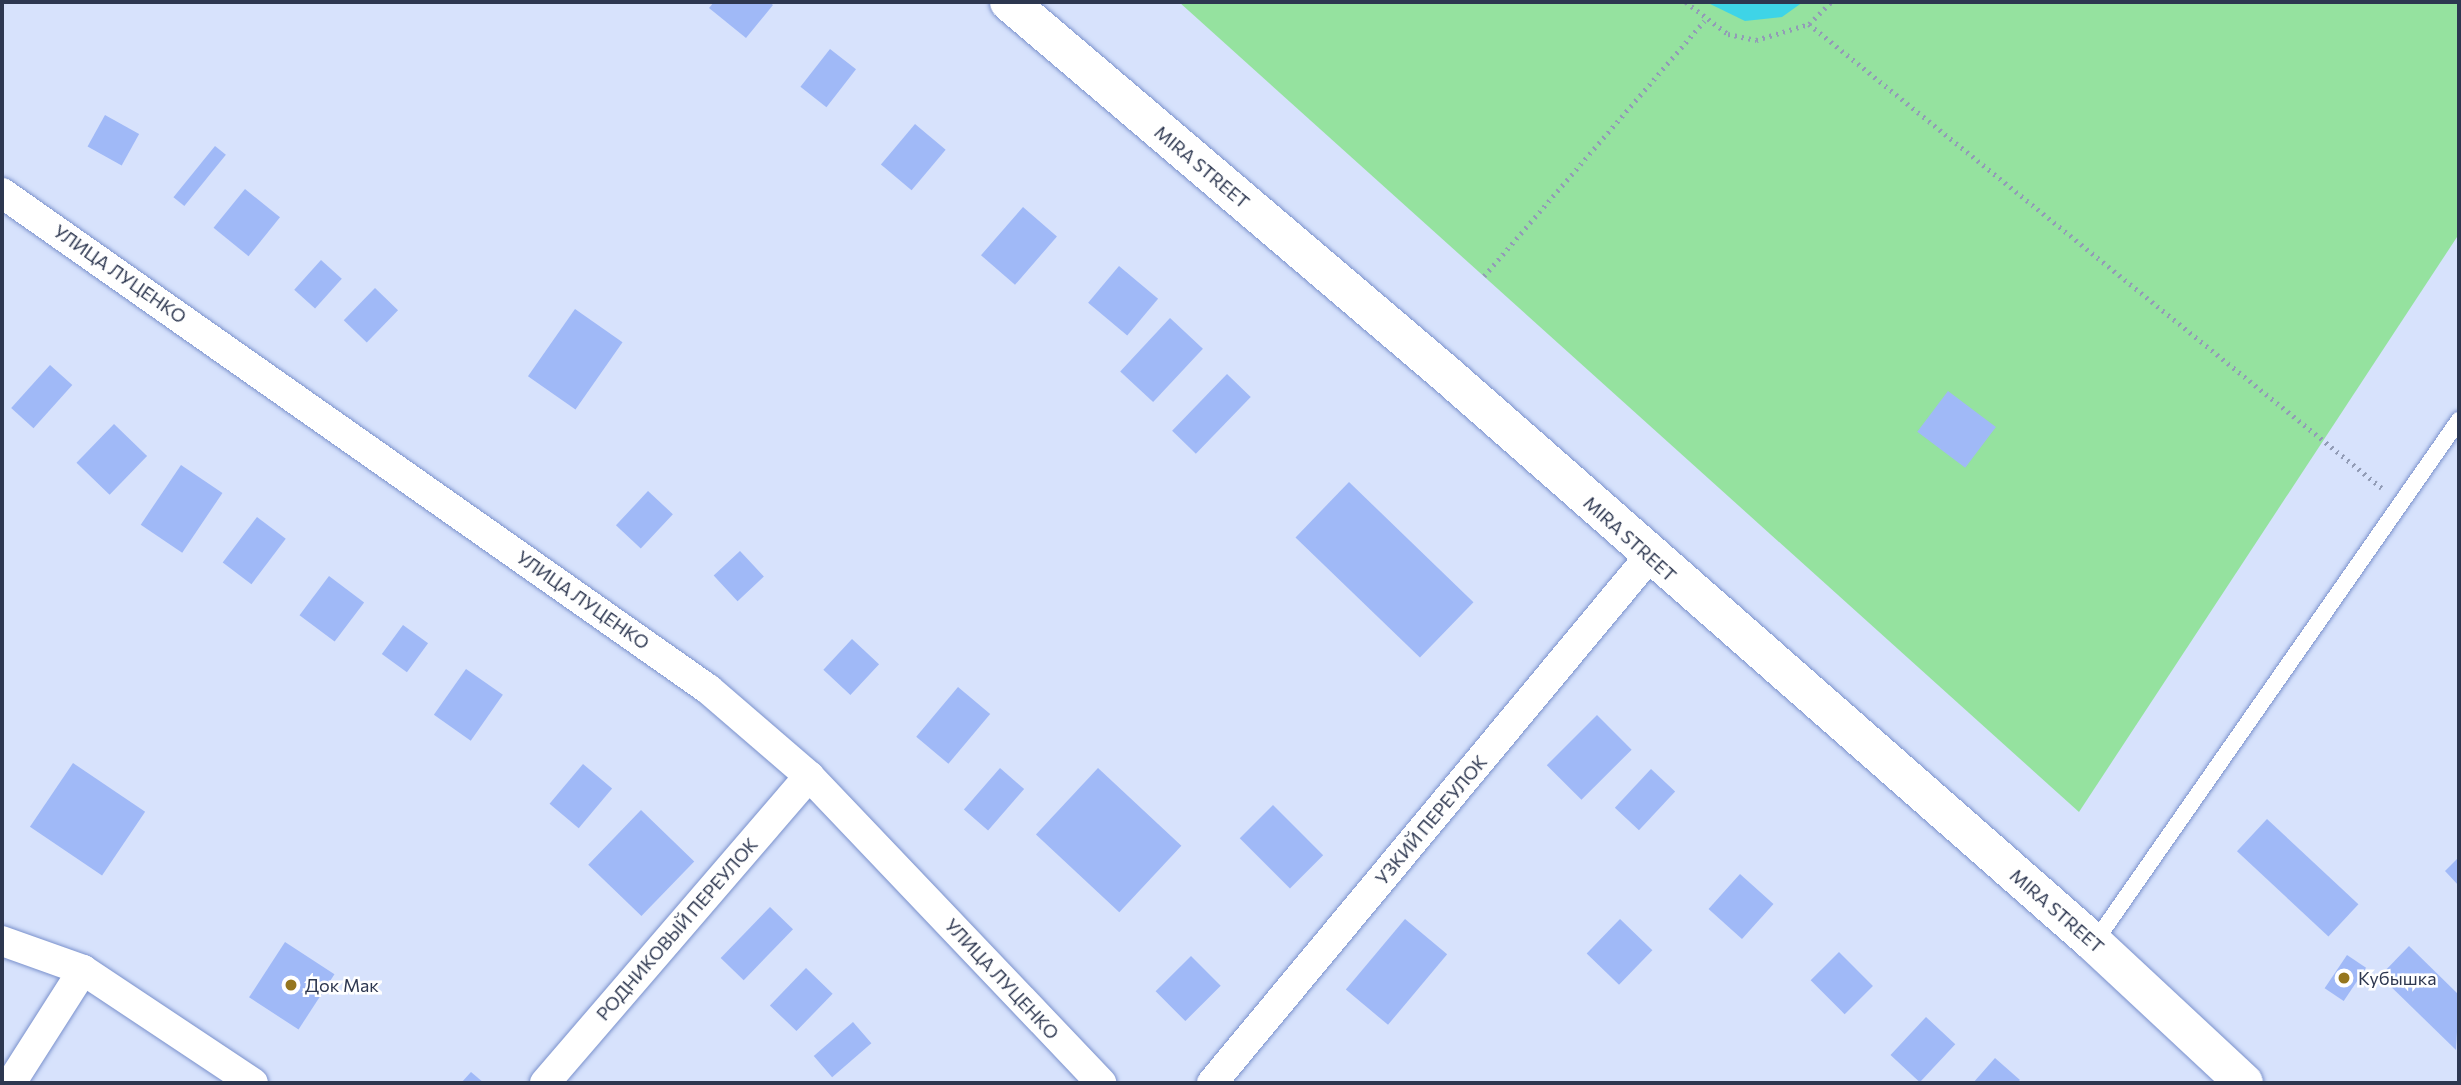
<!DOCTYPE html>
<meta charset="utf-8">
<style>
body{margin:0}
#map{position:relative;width:2461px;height:1085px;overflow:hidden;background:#d7e2fc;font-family:Commissioner,sans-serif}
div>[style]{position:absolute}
.green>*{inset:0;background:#95e29f}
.water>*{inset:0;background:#3ed4e7}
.building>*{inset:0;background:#a0b9f7;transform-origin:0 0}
.path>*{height:4.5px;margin-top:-2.25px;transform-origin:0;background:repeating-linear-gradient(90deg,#929cb6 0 2px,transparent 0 7px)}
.roads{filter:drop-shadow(0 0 2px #7a91cc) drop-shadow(0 0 2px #7a91cc)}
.service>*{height:16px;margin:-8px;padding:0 8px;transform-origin:8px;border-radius:8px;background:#fff}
.minor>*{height:30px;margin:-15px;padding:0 15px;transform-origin:15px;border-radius:15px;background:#fff}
.secondary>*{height:38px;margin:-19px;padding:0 19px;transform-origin:19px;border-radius:19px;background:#fff}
.dots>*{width:19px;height:19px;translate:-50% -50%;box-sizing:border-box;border:4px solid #fff;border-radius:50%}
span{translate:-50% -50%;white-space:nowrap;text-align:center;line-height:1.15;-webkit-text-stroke:5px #fff;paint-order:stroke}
.street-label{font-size:18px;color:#2d3750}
.poi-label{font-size:18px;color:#2d3750}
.left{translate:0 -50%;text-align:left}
.frame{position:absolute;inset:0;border:4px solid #2d3750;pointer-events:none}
</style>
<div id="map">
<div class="green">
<i style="clip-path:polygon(1179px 2px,2459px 2px,2459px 234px,2079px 812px)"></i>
</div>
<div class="water">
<i style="clip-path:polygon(1706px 2px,1803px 2px,1782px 17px,1745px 21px)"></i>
</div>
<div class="building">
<i style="clip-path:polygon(714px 2px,769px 2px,773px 5px,746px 38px,709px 8px)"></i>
<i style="left:830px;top:49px;width:33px;height:48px;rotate:38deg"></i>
<i style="left:105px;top:115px;width:39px;height:36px;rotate:29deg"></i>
<i style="left:915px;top:124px;width:40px;height:53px;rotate:40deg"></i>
<i style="left:215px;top:146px;width:14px;height:66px;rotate:39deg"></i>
<i style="left:245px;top:189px;width:45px;height:50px;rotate:39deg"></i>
<i style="left:1023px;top:207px;width:45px;height:64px;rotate:41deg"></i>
<i style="left:321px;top:260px;width:28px;height:40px;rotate:42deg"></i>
<i style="left:1119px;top:266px;width:51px;height:48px;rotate:40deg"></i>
<i style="left:375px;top:288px;width:32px;height:45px;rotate:44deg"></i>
<i style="left:575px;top:309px;width:58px;height:82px;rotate:35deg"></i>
<i style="left:1170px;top:318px;width:45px;height:73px;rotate:43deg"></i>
<i style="left:50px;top:365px;width:30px;height:58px;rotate:42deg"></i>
<i style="left:1227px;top:374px;width:33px;height:79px;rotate:44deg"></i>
<i style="left:1948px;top:391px;width:60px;height:51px;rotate:37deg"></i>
<i style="left:114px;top:424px;width:46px;height:54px;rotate:44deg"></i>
<i style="left:181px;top:465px;width:50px;height:72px;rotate:34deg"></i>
<i style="left:1349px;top:482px;width:173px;height:77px;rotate:44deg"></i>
<i style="left:648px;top:491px;width:34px;height:47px;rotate:43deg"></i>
<i style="left:257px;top:517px;width:36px;height:57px;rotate:37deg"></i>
<i style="left:740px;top:551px;width:35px;height:36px;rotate:47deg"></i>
<i style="left:329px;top:576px;width:44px;height:49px;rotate:37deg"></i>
<i style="left:403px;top:625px;width:31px;height:36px;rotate:36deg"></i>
<i style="left:852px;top:639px;width:37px;height:42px;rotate:43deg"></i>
<i style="left:466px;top:669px;width:45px;height:56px;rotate:35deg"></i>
<i style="left:958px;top:687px;width:42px;height:65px;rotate:40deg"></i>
<i style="left:1597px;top:715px;width:49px;height:71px;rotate:45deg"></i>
<i style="left:73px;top:763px;width:87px;height:77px;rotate:34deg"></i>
<i style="left:583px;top:764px;width:38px;height:52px;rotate:40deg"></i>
<i style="left:1000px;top:768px;width:32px;height:55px;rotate:41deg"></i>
<i style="left:1098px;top:768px;width:114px;height:91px;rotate:43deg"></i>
<i style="left:1651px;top:769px;width:33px;height:53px;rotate:43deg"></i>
<i style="left:1273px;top:805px;width:71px;height:47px;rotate:45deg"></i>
<i style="left:641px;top:810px;width:74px;height:76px;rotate:44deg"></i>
<i style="left:2267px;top:819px;width:125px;height:44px;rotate:43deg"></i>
<i style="clip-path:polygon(2459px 857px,2459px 886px,2445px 871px)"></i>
<i style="left:1740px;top:874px;width:45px;height:47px;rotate:42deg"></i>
<i style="left:770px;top:907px;width:32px;height:71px;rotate:44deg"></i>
<i style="left:1405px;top:919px;width:55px;height:92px;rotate:40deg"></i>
<i style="left:1620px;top:919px;width:45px;height:48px;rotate:44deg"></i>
<i style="left:285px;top:942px;width:59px;height:66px;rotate:33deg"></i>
<i style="clip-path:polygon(2409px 946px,2459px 995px,2456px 1050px,2380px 976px)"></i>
<i style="left:1839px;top:952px;width:48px;height:40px;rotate:45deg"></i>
<i style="left:2347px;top:955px;width:23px;height:40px;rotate:34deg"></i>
<i style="left:1191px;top:956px;width:42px;height:50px;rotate:45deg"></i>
<i style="left:806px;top:968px;width:37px;height:52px;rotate:44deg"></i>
<i style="left:1926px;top:1017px;width:40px;height:52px;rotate:43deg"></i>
<i style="left:853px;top:1022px;width:28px;height:52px;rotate:49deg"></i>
<i style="clip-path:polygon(1995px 1058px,2020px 1080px,2017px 1083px,1973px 1083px)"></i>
<i style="clip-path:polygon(471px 1072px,484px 1083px,461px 1083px)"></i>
</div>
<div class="path">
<i style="left:1686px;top:2px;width:53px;rotate:37.3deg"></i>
<i style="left:1728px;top:34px;width:29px;rotate:12deg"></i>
<i style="left:1756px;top:40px;width:55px;rotate:-16.8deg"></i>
<i style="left:1809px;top:24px;width:31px;rotate:-45deg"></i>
<i style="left:1809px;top:24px;width:737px;rotate:39deg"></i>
<i style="left:1484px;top:276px;width:337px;rotate:-49.2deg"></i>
</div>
<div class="roads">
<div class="service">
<i style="left:2094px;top:943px;width:638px;rotate:-55.09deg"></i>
</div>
<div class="minor">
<i style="left:2px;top:193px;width:863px;rotate:35.09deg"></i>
<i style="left:708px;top:689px;width:133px;rotate:40.7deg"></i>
<i style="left:809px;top:776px;width:424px;rotate:46.4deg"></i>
<i style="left:2px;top:941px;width:86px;rotate:19.7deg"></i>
<i style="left:11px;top:1083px;width:134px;rotate:-57.5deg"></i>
<i style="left:83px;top:970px;width:204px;rotate:33.6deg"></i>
<i style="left:545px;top:1083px;width:405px;rotate:-49.3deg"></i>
<i style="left:1212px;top:1083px;width:684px;rotate:-50.28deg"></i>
</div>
<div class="secondary">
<i style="left:1009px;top:2px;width:572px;rotate:40.4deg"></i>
<i style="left:1445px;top:373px;width:864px;rotate:41.29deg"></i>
<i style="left:2094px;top:943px;width:205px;rotate:43deg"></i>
</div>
</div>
<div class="dots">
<i style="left:2344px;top:978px;background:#95761e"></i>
<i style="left:291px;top:985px;background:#95761e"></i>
</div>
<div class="street-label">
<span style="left:1202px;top:167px;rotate:40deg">MIRA STREET</span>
<span style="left:120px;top:274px;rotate:35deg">УЛИЦА ЛУЦЕНКО</span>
<span style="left:1630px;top:539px;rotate:42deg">MIRA STREET</span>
<span style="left:583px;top:600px;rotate:35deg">УЛИЦА ЛУЦЕНКО</span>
<span style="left:1431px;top:820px;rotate:-50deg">УЗКИЙ ПЕРЕУЛОК</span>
<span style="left:2057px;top:911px;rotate:41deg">MIRA STREET</span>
<span style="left:677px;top:929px;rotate:-49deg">РОДНИКОВЫЙ ПЕРЕУЛОК</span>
<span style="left:1002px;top:979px;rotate:47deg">УЛИЦА ЛУЦЕНКО</span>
</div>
<div class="poi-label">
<span class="left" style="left:2358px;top:978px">Кубышка</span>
<span class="left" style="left:305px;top:985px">Док Мак</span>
</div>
<div class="frame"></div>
</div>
